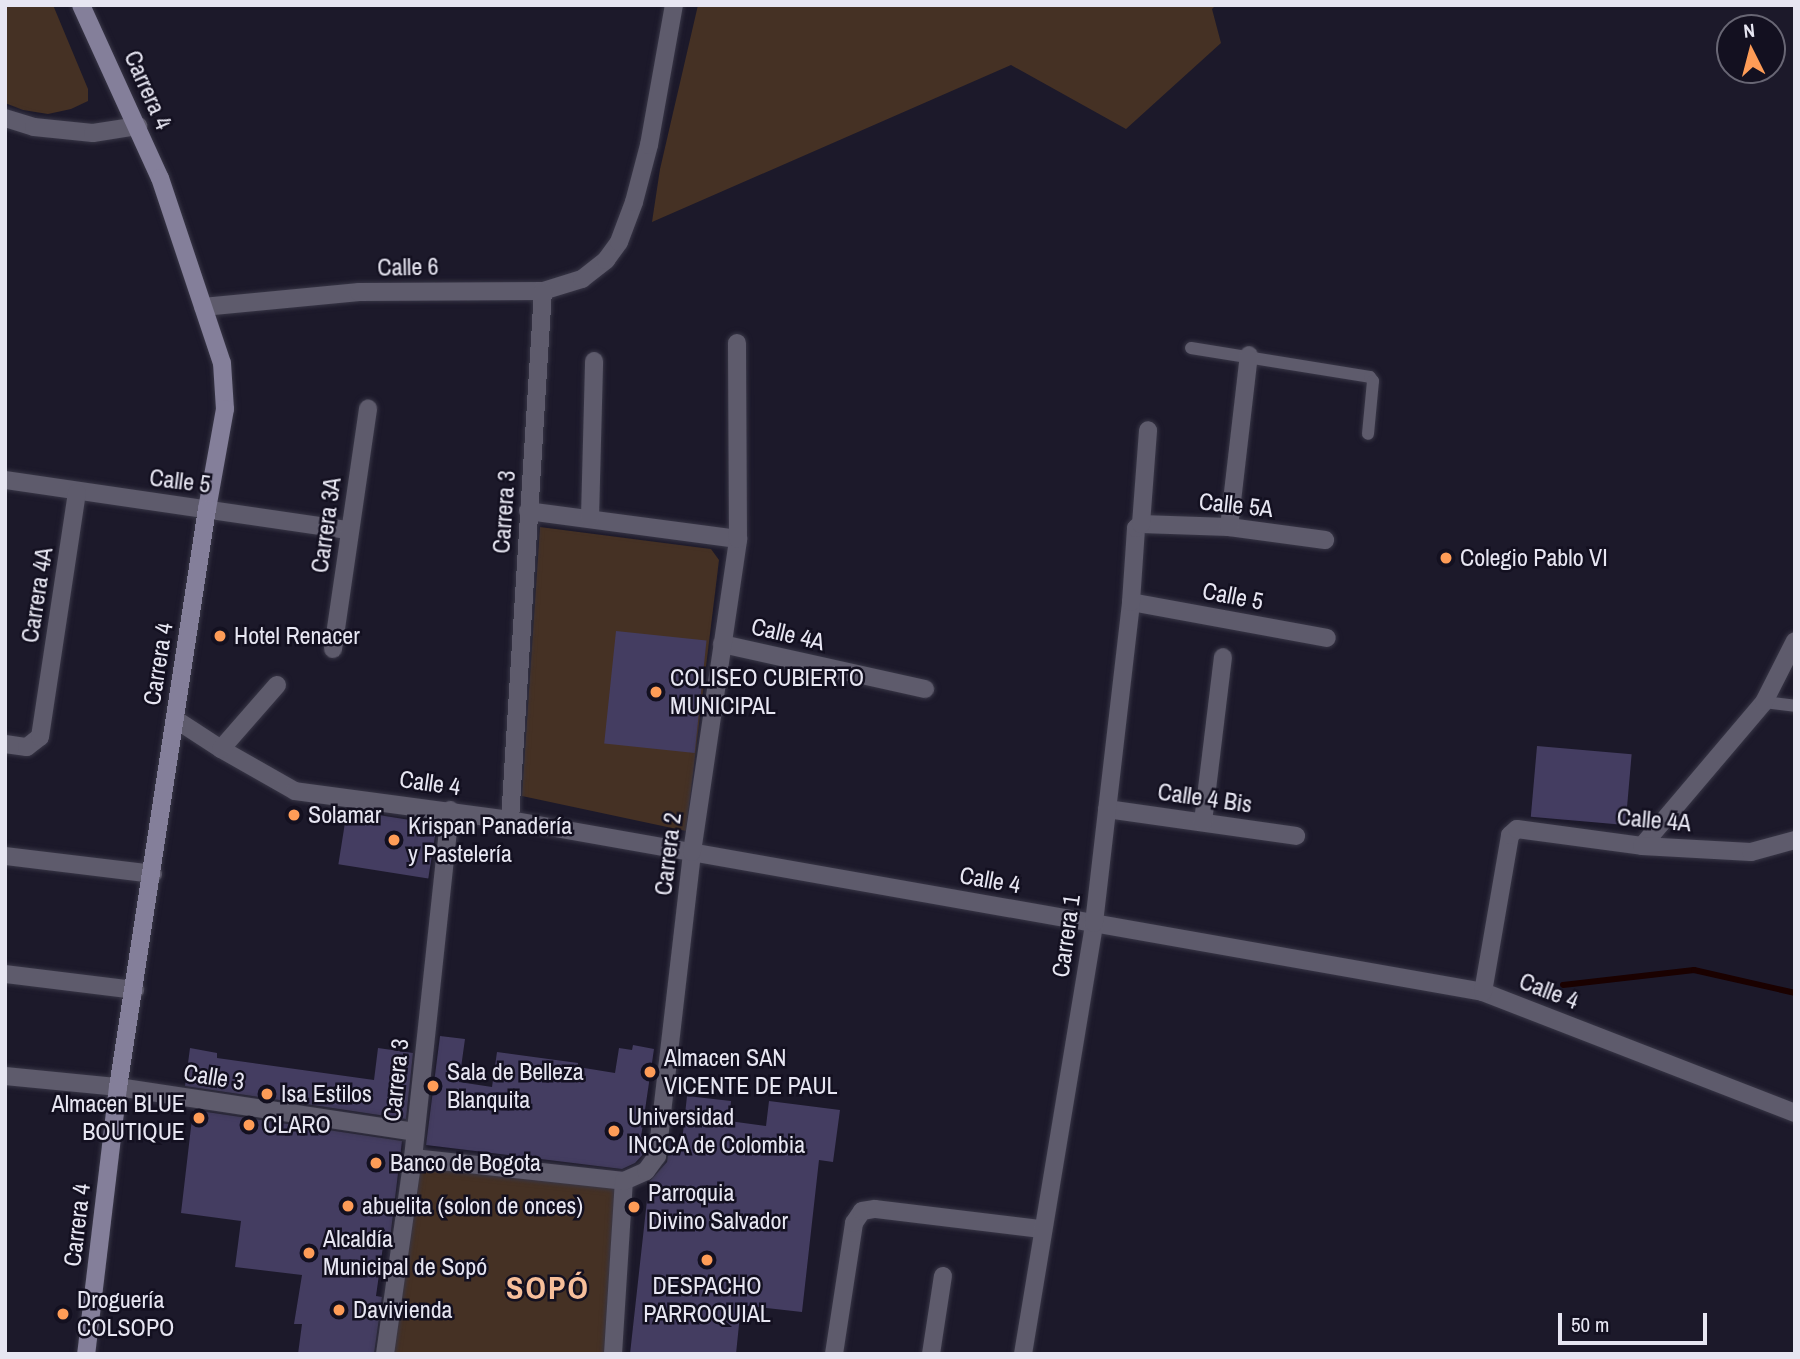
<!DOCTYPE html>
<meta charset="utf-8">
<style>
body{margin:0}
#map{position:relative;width:1800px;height:1359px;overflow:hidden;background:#1c192a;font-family:"Archivo Narrow",sans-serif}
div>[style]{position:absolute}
.green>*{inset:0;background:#453124}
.stream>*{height:6px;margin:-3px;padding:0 3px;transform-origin:3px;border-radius:3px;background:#1a0100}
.building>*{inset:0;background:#443d61;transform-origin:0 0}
.roads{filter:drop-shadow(0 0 2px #383646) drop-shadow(0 0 2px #383646)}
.pedestrian>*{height:12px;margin:-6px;padding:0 6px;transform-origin:6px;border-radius:6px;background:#5e5b6c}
.minor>*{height:18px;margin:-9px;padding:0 9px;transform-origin:9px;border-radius:9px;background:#5e5b6c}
.secondary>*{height:18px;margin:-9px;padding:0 9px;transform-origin:9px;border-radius:9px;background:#847f9a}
.dots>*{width:19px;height:19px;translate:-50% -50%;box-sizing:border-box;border:4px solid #131020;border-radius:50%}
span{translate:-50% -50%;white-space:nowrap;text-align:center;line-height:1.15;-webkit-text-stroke:5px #131020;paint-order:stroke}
.street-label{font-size:24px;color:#e7e6f2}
.poi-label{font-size:24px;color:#e7e6f2}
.left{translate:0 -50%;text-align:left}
.right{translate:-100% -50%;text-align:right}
.district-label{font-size:32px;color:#f6be9a;font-weight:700;letter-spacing:2px}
.frame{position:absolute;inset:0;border:7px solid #e7e6f2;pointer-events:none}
.north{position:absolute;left:1716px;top:14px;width:70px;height:70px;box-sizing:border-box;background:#131020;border:2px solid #686674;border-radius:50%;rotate:354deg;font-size:19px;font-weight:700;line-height:28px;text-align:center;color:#e7e6f2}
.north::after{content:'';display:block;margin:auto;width:24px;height:32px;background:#fe9c57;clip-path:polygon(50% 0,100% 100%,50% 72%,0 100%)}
.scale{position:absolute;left:1558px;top:1313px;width:149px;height:32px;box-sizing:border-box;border:4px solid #e7e6f2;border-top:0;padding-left:9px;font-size:21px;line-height:24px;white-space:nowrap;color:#e7e6f2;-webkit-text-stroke:5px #131020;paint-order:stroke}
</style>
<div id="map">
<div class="green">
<i style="clip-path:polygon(5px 5px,53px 5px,88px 89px,88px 101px,71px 109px,48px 114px,23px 110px,5px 103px)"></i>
<i style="clip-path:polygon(698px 5px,1216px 5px,1212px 9px,1221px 43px,1126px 129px,1011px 65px,652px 222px,660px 169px)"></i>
<i style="clip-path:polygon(540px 527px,711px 549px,719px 560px,686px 831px,522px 796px)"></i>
<i style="clip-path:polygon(413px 1158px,624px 1181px,613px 1354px,385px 1354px)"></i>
</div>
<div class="stream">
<i style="left:1563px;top:985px;width:132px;rotate:-6.5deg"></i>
<i style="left:1694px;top:970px;width:104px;rotate:12.8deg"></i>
</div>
<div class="building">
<i style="left:616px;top:631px;width:91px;height:113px;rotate:6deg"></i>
<i style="left:1537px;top:746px;width:95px;height:71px;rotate:5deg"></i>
<i style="left:347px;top:810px;width:91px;height:55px;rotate:9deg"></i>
<i style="clip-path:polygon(440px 1036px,465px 1039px,459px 1082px,492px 1087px,497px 1052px,578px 1063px,578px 1067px,615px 1073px,619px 1048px,632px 1050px,633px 1045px,654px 1049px,641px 1137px,648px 1138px,646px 1151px,635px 1163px,622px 1169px,426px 1145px)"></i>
<i style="clip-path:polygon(190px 1048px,217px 1053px,217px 1058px,374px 1080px,378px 1048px,413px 1053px,406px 1119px,185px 1086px)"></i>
<i style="clip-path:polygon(687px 1096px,731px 1101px,729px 1121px,766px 1126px,769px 1101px,840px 1110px,833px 1162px,819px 1160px,802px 1312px,741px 1305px,736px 1354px,630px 1354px,649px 1182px,667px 1162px,670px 1141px,682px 1142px)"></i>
<i style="clip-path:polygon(193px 1110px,402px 1141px,390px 1239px,384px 1239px,376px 1296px,382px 1297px,374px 1354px,298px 1354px,302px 1324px,294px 1324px,302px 1275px,235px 1267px,241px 1221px,181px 1213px)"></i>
</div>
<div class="roads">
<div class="pedestrian">
<i style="left:1191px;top:348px;width:181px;rotate:9.2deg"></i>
<i style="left:1370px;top:377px;width:5px;rotate:53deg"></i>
<i style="left:1373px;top:381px;width:53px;rotate:95.4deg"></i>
<i style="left:1764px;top:702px;width:31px;rotate:7deg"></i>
</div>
<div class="minor">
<i style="left:5px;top:118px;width:30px;rotate:17deg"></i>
<i style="left:34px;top:127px;width:59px;rotate:5.8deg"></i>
<i style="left:93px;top:133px;width:46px;rotate:-8.8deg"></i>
<i style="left:203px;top:307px;width:157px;rotate:-5.5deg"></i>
<i style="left:359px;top:292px;width:184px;rotate:-0.3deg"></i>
<i style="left:543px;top:291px;width:41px;rotate:-17.1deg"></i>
<i style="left:582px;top:279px;width:31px;rotate:-38deg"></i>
<i style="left:606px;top:260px;width:22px;rotate:-54deg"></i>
<i style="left:619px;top:242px;width:43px;rotate:-69.4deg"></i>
<i style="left:634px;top:202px;width:59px;rotate:-75.3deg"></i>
<i style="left:649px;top:145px;width:142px;rotate:-79.9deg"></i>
<i style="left:5px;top:480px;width:348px;rotate:8.3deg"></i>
<i style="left:528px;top:511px;width:212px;rotate:7.6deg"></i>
<i style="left:590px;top:518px;width:157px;rotate:-88.5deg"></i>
<i style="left:1141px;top:524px;width:88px;rotate:2deg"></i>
<i style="left:1229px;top:527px;width:97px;rotate:7.7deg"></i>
<i style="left:1229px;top:527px;width:173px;rotate:-83.4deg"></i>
<i style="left:1131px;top:602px;width:199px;rotate:10.4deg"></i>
<i style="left:722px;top:644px;width:208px;rotate:12.5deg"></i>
<i style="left:333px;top:649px;width:243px;rotate:-81.7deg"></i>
<i style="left:175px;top:719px;width:55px;rotate:33.1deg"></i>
<i style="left:221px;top:749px;width:85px;rotate:29.6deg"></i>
<i style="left:295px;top:791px;width:217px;rotate:7.7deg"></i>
<i style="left:510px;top:820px;width:988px;rotate:10.02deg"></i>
<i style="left:1483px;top:992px;width:335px;rotate:21.2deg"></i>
<i style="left:5px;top:744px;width:22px;rotate:8deg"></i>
<i style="left:27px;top:747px;width:16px;rotate:-38deg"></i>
<i style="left:40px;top:737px;width:247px;rotate:-81.4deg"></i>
<i style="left:221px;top:749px;width:85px;rotate:-48.8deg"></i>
<i style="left:1107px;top:809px;width:191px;rotate:8.1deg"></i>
<i style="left:510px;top:820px;width:530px;rotate:-86.43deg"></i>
<i style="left:1203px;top:822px;width:166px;rotate:-83.1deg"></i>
<i style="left:1642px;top:846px;width:189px;rotate:-49.7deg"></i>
<i style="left:1764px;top:702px;width:68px;rotate:-63.1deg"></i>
<i style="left:5px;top:856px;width:149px;rotate:6.9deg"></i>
<i style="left:5px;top:974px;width:131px;rotate:7deg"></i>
<i style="left:1483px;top:992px;width:159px;rotate:-80.2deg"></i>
<i style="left:1510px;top:835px;width:9px;rotate:-41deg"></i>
<i style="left:1517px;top:829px;width:126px;rotate:7.7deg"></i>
<i style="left:1642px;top:846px;width:109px;rotate:3.2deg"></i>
<i style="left:1751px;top:852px;width:46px;rotate:-15.3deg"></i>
<i style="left:5px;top:1076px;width:114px;rotate:5.6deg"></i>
<i style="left:118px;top:1087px;width:300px;rotate:8.6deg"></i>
<i style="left:413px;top:1158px;width:212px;rotate:6.2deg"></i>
<i style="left:385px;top:1354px;width:198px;rotate:-81.9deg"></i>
<i style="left:413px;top:1158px;width:350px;rotate:-83.9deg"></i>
<i style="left:613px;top:1354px;width:173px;rotate:-86.4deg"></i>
<i style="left:624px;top:1181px;width:24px;rotate:-24deg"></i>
<i style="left:646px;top:1171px;width:19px;rotate:-54deg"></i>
<i style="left:657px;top:1156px;width:306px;rotate:-83.4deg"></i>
<i style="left:692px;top:852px;width:316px;rotate:-81.6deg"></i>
<i style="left:738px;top:539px;width:196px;rotate:-90.3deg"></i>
<i style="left:834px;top:1354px;width:133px;rotate:-81.3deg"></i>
<i style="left:854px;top:1223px;width:14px;rotate:-56deg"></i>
<i style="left:862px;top:1211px;width:13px;rotate:-9deg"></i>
<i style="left:875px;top:1209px;width:167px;rotate:6.9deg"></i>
<i style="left:931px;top:1354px;width:79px;rotate:-81.3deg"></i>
<i style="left:1023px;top:1354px;width:437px;rotate:-80.6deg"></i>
<i style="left:1094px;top:923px;width:323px;rotate:-83.4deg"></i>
<i style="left:1131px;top:602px;width:74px;rotate:-86.1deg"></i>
<i style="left:1136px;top:528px;width:6px;rotate:-39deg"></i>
<i style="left:1141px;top:524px;width:94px;rotate:-85.7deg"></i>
</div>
<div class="secondary">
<i style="left:81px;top:5px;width:190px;rotate:65.5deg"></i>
<i style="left:160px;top:178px;width:195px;rotate:71.5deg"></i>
<i style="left:222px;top:363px;width:46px;rotate:86.3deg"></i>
<i style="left:225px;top:409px;width:102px;rotate:100.2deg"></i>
<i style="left:207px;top:509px;width:585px;rotate:98.75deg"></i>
<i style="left:118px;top:1087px;width:269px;rotate:96.8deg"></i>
</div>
</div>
<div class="dots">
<i style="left:1446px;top:558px;background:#fe9c57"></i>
<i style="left:220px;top:636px;background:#fe9c57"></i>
<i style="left:656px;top:692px;background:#fe9c57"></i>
<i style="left:294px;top:815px;background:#fe9c57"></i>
<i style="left:394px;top:840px;background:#fe9c57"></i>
<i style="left:650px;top:1072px;background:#fe9c57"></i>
<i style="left:433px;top:1086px;background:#fe9c57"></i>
<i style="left:267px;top:1094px;background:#fe9c57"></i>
<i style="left:199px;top:1118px;background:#fe9c57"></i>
<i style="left:249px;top:1125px;background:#fe9c57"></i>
<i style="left:614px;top:1131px;background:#fe9c57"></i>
<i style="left:376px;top:1163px;background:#fe9c57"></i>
<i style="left:348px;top:1206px;background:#fe9c57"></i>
<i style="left:634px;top:1207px;background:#fe9c57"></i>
<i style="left:309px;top:1253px;background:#fe9c57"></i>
<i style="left:707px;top:1260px;background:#fe9c57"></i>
<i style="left:339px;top:1310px;background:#fe9c57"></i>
<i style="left:63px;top:1314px;background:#fe9c57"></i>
</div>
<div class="street-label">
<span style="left:148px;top:90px;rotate:66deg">Carrera 4</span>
<span style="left:408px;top:267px;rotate:-1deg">Calle 6</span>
<span style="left:180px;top:481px;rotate:7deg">Calle 5</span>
<span style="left:1236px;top:505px;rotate:6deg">Calle 5A</span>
<span style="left:504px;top:512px;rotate:-86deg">Carrera 3</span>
<span style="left:326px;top:525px;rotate:-82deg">Carrera 3A</span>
<span style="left:37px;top:595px;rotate:-81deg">Carrera 4A</span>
<span style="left:1233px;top:596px;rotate:11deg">Calle 5</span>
<span style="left:788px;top:634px;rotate:13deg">Calle 4A</span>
<span style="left:158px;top:664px;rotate:-81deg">Carrera 4</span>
<span style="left:430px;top:783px;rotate:8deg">Calle 4</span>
<span style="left:1205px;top:798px;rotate:8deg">Calle 4 Bis</span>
<span style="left:1654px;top:820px;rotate:5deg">Calle 4A</span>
<span style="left:668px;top:854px;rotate:-83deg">Carrera 2</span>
<span style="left:990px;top:880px;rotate:10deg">Calle 4</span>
<span style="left:1066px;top:936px;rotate:-82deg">Carrera 1</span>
<span style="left:1549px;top:991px;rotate:21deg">Calle 4</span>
<span style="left:214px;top:1077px;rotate:9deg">Calle 3</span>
<span style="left:396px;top:1080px;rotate:-84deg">Carrera 3</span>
<span style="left:77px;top:1225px;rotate:-83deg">Carrera 4</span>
</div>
<div class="poi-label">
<span class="left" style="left:1460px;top:558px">Colegio Pablo VI</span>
<span class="left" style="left:234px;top:636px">Hotel Renacer</span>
<span class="left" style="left:670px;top:692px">COLISEO CUBIERTO<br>MUNICIPAL</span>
<span class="left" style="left:308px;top:815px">Solamar</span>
<span class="left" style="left:408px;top:840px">Krispan Panadería<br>y Pastelería</span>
<span class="left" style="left:664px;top:1072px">Almacen SAN<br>VICENTE DE PAUL</span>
<span class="left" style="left:447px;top:1086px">Sala de Belleza<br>Blanquita</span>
<span class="left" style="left:281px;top:1094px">Isa Estilos</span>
<span class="right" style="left:185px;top:1118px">Almacen BLUE<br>BOUTIQUE</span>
<span class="left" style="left:628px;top:1131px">Universidad<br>INCCA de Colombia</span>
<span class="left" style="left:263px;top:1125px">CLARO</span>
<span class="left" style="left:390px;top:1163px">Banco de Bogota</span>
<span class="left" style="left:648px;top:1207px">Parroquia<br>Divino Salvador</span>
<span class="left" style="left:362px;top:1206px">abuelita (solon de onces)</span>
<span class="left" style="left:323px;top:1253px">Alcaldía<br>Municipal de Sopó</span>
<span style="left:707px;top:1300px">DESPACHO<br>PARROQUIAL</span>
<span class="left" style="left:77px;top:1314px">Droguería<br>COLSOPO</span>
<span class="left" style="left:353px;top:1310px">Davivienda</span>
</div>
<div class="district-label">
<span style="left:548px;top:1288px">SOPÓ</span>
</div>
<div class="frame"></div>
<div class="north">N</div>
<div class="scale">50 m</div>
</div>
